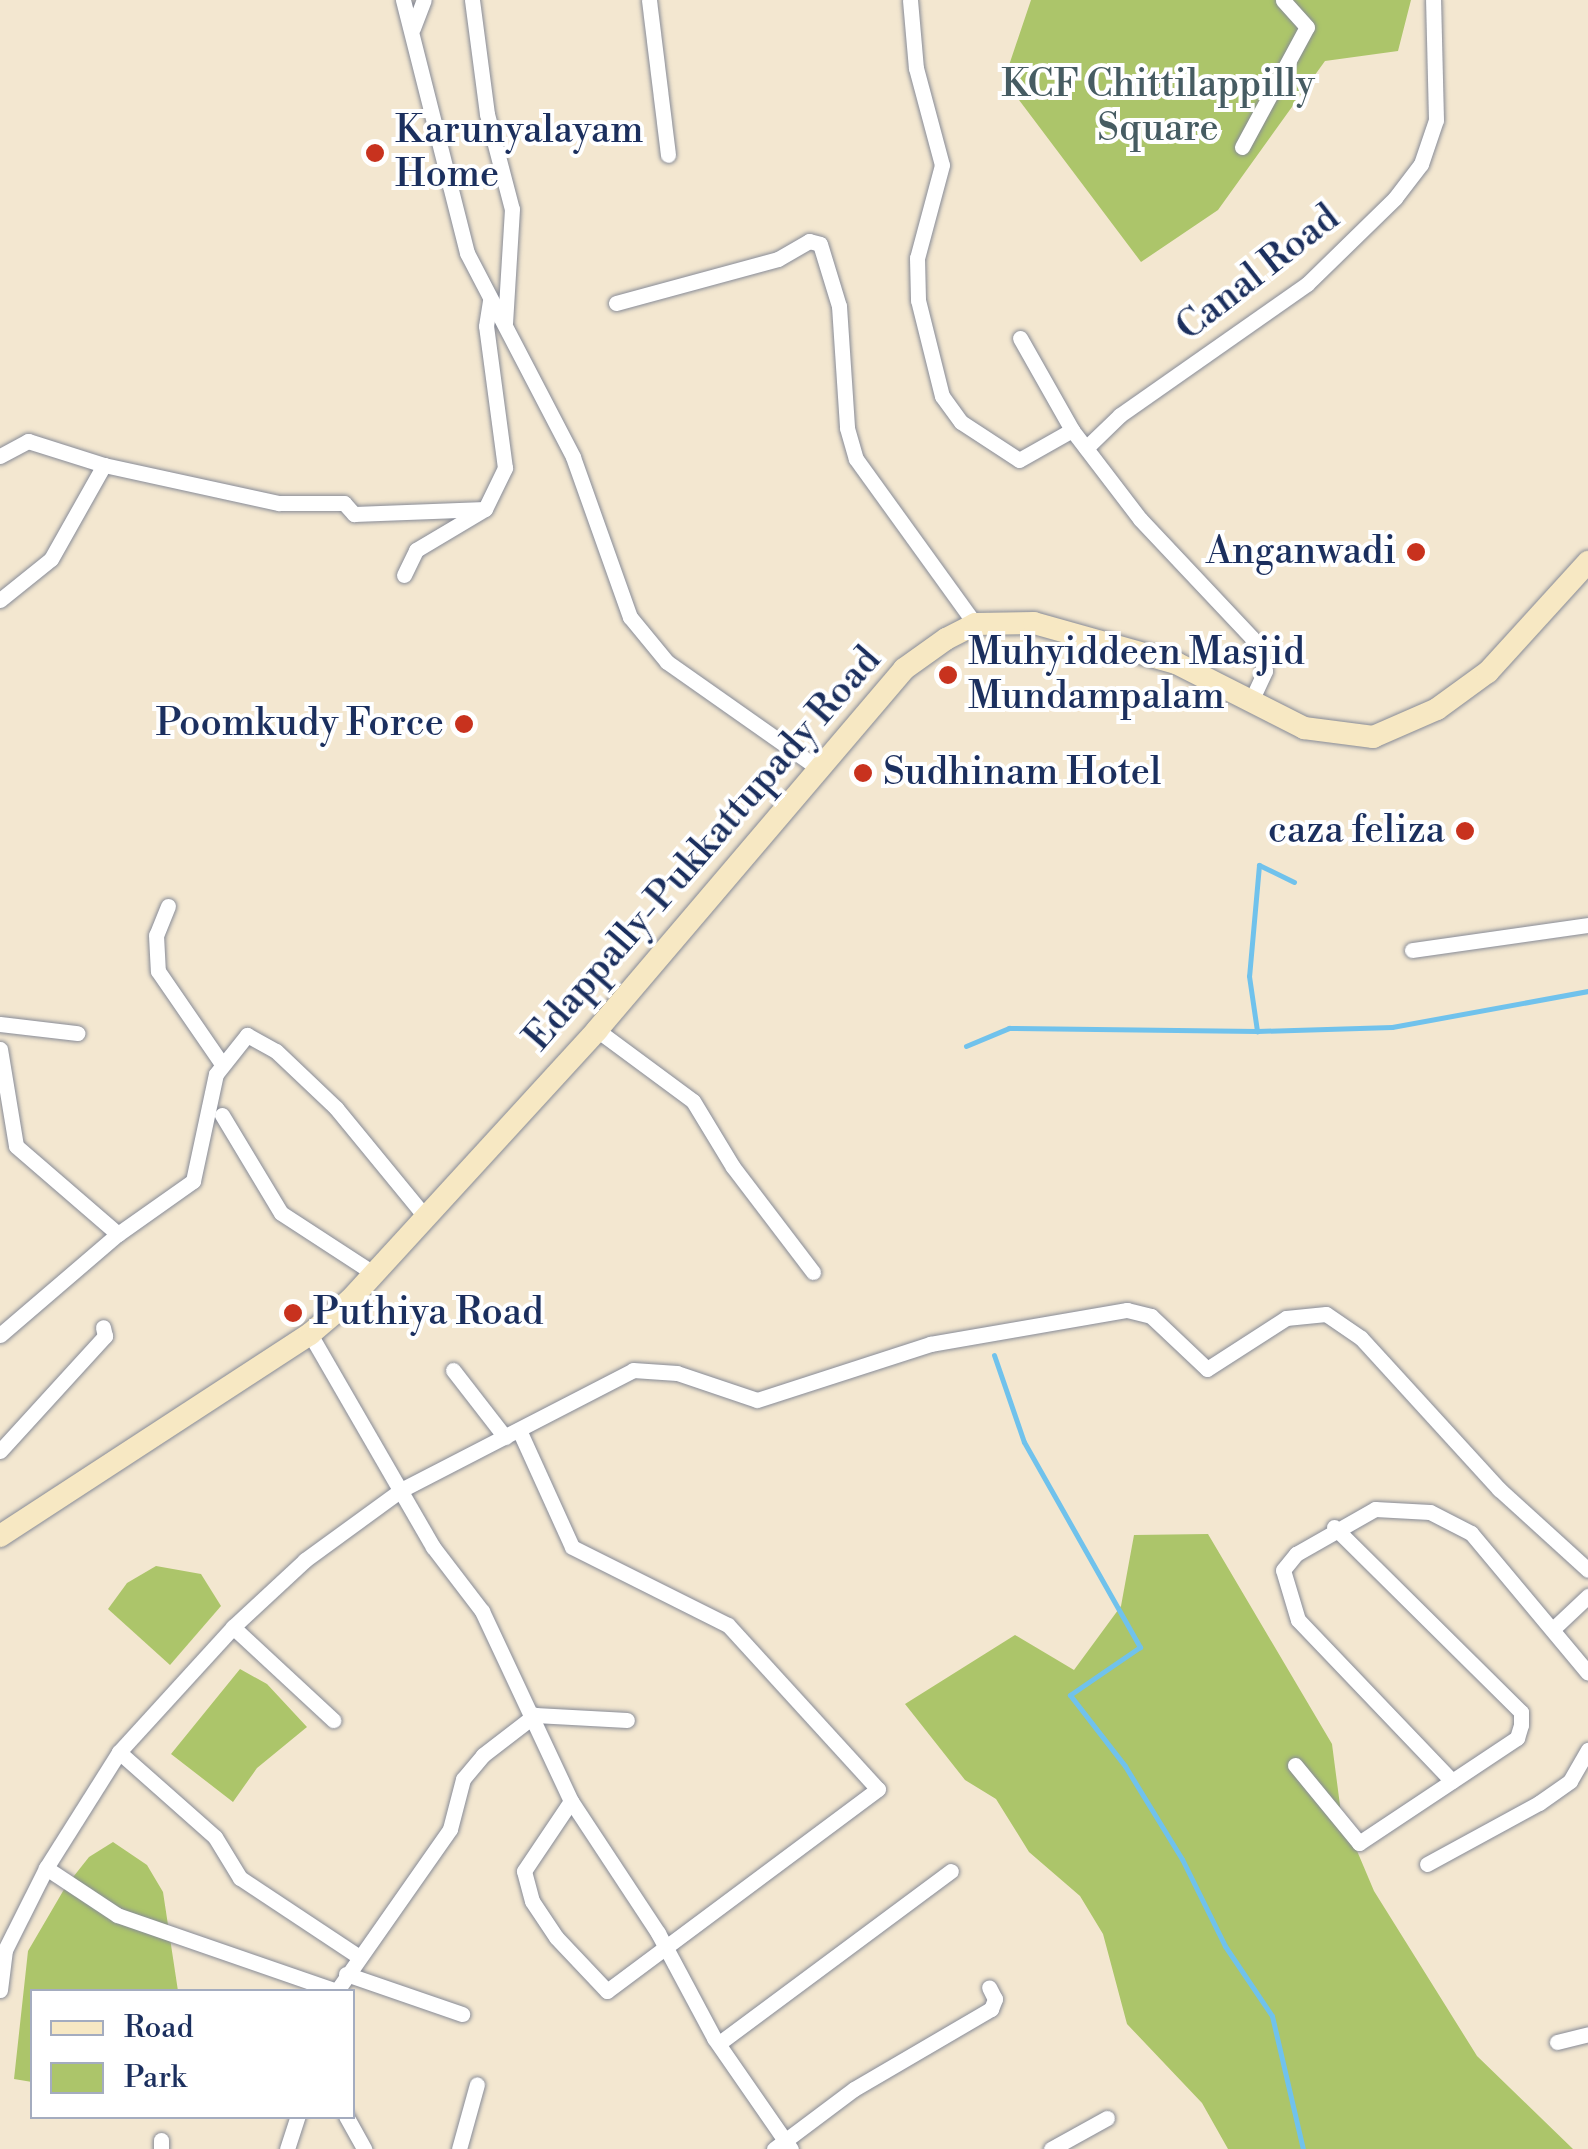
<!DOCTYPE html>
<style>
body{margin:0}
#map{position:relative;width:1588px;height:2149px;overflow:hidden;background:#f3e7d0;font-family:"Libre Bodoni",serif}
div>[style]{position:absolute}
.green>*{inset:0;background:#acc56a}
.stream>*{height:5px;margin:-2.5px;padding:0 2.5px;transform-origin:2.5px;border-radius:2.5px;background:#70c2ec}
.roads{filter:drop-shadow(0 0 2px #878b97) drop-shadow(0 0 2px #878b97)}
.minor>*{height:15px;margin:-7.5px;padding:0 7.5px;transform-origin:7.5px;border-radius:7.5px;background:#fff}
.secondary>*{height:22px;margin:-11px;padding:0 11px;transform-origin:11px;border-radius:11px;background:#f7e8c3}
.dots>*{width:28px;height:28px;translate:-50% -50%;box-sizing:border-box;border:5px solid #fff;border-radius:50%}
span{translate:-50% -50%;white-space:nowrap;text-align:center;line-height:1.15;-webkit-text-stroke:8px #fff;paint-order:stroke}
.park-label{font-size:38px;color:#465c62}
.poi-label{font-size:38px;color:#1b2f5e}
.left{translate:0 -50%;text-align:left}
.right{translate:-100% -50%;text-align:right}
.street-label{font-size:38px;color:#1b2f5e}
.legend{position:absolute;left:30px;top:1989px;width:325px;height:130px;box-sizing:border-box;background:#fff;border:2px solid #a4acbf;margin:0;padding:12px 18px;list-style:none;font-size:30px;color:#1b2f5e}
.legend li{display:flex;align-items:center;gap:20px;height:50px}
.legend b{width:50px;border:2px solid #a4acbf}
</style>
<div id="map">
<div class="green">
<i style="clip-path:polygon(1031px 0,1411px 0,1398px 51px,1325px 61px,1218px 210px,1141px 262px,1004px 80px)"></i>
<i style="clip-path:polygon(1208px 1534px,1332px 1744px,1341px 1813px,1374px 1891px,1477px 2056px,1573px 2149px,1228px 2149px,1202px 2103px,1127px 2024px,1103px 1934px,1080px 1896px,1029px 1852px,996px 1799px,965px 1780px,905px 1704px,1015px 1635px,1074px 1670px,1121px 1606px,1134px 1535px)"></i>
<i style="clip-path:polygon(156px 1566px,201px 1574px,221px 1606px,170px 1665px,108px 1609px,127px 1583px)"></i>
<i style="clip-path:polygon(240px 1669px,267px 1684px,307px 1727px,257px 1768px,233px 1802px,171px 1754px)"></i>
<i style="clip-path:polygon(113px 1842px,147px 1865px,163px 1892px,178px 1991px,32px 1992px,32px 2082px,14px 2079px,28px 1951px,66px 1886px,89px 1857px)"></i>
</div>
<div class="stream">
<i style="left:1294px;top:882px;width:39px;rotate:-154deg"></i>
<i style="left:1259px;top:865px;width:111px;rotate:95.1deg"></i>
<i style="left:1249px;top:976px;width:56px;rotate:81.7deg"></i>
<i style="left:1257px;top:1031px;width:135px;rotate:-1.7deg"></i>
<i style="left:1392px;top:1027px;width:199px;rotate:-10.4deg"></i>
<i style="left:966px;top:1046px;width:47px;rotate:-22.7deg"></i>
<i style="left:1009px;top:1028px;width:248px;rotate:0.7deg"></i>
<i style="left:994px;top:1355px;width:92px;rotate:71deg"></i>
<i style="left:1024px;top:1442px;width:236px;rotate:60.5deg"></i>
<i style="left:1140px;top:1647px;width:85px;rotate:145.6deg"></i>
<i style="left:1070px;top:1695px;width:90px;rotate:52.2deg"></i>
<i style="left:1125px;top:1766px;width:109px;rotate:58.5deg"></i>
<i style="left:1182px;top:1859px;width:97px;rotate:63.7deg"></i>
<i style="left:1225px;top:1946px;width:84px;rotate:56.1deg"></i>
<i style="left:1272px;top:2016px;width:137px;rotate:76.9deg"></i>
</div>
<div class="roads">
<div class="minor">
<i style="left:403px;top:0;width:261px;rotate:75.8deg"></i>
<i style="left:467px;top:253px;width:230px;rotate:62.5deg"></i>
<i style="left:573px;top:457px;width:170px;rotate:70.4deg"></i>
<i style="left:630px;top:617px;width:58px;rotate:50.6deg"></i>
<i style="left:667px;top:662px;width:184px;rotate:35.1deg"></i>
<i style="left:472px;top:0;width:115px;rotate:82.5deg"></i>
<i style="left:487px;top:114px;width:98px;rotate:75.3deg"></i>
<i style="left:512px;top:209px;width:114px;rotate:93.5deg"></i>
<i style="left:649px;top:0;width:156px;rotate:83deg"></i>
<i style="left:910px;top:0;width:68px;rotate:85deg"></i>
<i style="left:916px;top:68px;width:100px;rotate:75deg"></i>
<i style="left:942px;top:165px;width:96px;rotate:105deg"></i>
<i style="left:917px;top:258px;width:42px;rotate:88.6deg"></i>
<i style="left:918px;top:300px;width:99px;rotate:76deg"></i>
<i style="left:942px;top:396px;width:32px;rotate:54deg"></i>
<i style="left:961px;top:422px;width:69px;rotate:33.2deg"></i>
<i style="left:1019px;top:460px;width:61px;rotate:-29.5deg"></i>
<i style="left:1072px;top:430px;width:112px;rotate:52.6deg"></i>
<i style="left:1140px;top:519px;width:163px;rotate:46.7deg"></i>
<i style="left:1252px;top:638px;width:35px;rotate:68deg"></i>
<i style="left:1265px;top:671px;width:31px;rotate:115deg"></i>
<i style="left:413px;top:28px;width:30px;rotate:-69deg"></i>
<i style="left:1242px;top:147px;width:136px;rotate:-61.6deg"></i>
<i style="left:1307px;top:27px;width:36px;rotate:-132deg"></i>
<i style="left:616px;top:303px;width:168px;rotate:-15.2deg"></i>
<i style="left:778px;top:259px;width:36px;rotate:-30deg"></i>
<i style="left:809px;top:241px;width:11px;rotate:15deg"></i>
<i style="left:820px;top:244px;width:65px;rotate:73deg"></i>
<i style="left:839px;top:306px;width:122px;rotate:86.2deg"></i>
<i style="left:847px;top:428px;width:32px;rotate:74deg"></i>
<i style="left:856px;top:459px;width:203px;rotate:54.2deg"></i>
<i style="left:1020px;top:338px;width:106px;rotate:60.5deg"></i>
<i style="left:1086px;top:448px;width:47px;rotate:-44.1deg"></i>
<i style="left:1120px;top:415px;width:228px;rotate:-35deg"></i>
<i style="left:1307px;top:284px;width:123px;rotate:-44.3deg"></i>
<i style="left:1395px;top:198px;width:43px;rotate:-52.6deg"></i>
<i style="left:1421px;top:164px;width:46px;rotate:-71.2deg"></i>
<i style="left:1436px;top:120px;width:120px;rotate:-91.4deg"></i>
<i style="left:0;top:456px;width:32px;rotate:-28deg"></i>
<i style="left:28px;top:441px;width:80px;rotate:17.5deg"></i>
<i style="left:404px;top:575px;width:28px;rotate:-64deg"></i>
<i style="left:416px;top:550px;width:80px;rotate:-30.7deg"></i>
<i style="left:485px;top:509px;width:46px;rotate:-64deg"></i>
<i style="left:505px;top:468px;width:143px;rotate:-97.6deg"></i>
<i style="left:486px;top:326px;width:26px;rotate:-81deg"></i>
<i style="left:0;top:600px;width:65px;rotate:-38.8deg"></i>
<i style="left:51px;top:559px;width:108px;rotate:-60.6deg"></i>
<i style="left:104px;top:465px;width:179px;rotate:12.3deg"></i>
<i style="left:279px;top:503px;width:65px"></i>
<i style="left:344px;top:503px;width:15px;rotate:48deg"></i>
<i style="left:354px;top:514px;width:131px;rotate:-2.2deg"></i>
<i style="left:168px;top:906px;width:31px;rotate:112deg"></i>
<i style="left:156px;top:935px;width:36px;rotate:87deg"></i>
<i style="left:158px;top:971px;width:113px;rotate:55.5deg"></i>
<i style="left:1412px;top:950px;width:178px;rotate:-8.1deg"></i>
<i style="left:0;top:1024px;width:78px;rotate:6.7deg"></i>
<i style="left:597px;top:1030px;width:119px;rotate:36.5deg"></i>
<i style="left:693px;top:1101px;width:77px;rotate:58.8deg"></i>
<i style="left:733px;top:1167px;width:132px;rotate:52.7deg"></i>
<i style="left:0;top:1049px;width:98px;rotate:80.6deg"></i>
<i style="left:16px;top:1146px;width:135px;rotate:40.8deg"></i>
<i style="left:222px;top:1115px;width:114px;rotate:59deg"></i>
<i style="left:281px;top:1213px;width:110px;rotate:33.1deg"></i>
<i style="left:310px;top:1334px;width:246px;rotate:60deg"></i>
<i style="left:433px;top:1547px;width:81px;rotate:52.6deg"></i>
<i style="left:482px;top:1611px;width:210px;rotate:64.9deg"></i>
<i style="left:571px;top:1801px;width:158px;rotate:56.6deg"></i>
<i style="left:658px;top:1933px;width:119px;rotate:61.9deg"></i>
<i style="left:714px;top:2038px;width:135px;rotate:55.3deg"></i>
<i style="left:0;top:1335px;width:155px;rotate:-40.6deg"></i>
<i style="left:118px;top:1234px;width:92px;rotate:-35.2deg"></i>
<i style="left:193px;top:1181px;width:109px;rotate:-77.9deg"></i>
<i style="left:216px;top:1074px;width:50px;rotate:-51.5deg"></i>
<i style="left:247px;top:1035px;width:33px;rotate:29deg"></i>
<i style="left:276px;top:1051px;width:83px;rotate:43.5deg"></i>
<i style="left:336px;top:1108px;width:139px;rotate:50.6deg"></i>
<i style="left:453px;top:1370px;width:85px;rotate:52.2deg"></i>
<i style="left:519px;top:1430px;width:128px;rotate:65.6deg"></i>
<i style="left:572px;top:1547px;width:174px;rotate:26.6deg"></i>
<i style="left:728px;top:1625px;width:222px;rotate:47.6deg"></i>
<i style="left:878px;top:1789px;width:338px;rotate:143.3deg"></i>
<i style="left:607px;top:1991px;width:74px;rotate:-133.4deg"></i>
<i style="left:556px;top:1937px;width:43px;rotate:-123.7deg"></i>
<i style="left:532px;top:1901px;width:31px;rotate:-105deg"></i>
<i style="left:524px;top:1871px;width:84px;rotate:-56.1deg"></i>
<i style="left:0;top:1451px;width:156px;rotate:-47.6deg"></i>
<i style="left:105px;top:1336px;width:9px;rotate:-103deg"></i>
<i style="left:233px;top:1627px;width:137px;rotate:42.9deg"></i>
<i style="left:1554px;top:1628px;width:47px;rotate:-43.3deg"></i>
<i style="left:119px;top:1752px;width:128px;rotate:41.5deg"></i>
<i style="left:215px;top:1837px;width:48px;rotate:58.6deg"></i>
<i style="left:240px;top:1878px;width:141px;rotate:33.5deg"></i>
<i style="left:1295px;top:1765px;width:101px;rotate:50.6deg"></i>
<i style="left:1359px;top:1843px;width:190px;rotate:-33.6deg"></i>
<i style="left:1517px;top:1738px;width:14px;rotate:-73deg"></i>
<i style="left:1521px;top:1725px;width:13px;rotate:-90deg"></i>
<i style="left:1521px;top:1712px;width:263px;rotate:-135.3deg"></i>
<i style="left:1452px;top:1781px;width:223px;rotate:-133.7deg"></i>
<i style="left:1298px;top:1620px;width:52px;rotate:-106.7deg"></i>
<i style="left:1283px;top:1570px;width:21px;rotate:-51deg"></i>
<i style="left:1296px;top:1554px;width:91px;rotate:-29.7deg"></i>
<i style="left:1375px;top:1509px;width:55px;rotate:3.1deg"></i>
<i style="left:1430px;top:1512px;width:46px;rotate:27.1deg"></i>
<i style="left:1471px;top:1533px;width:182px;rotate:50.1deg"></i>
<i style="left:1427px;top:1864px;width:128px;rotate:-28.6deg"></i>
<i style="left:1539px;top:1803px;width:38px;rotate:-35deg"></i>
<i style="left:1570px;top:1781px;width:36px;rotate:-60deg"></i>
<i style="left:46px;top:1868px;width:85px;rotate:33.5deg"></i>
<i style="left:117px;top:1915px;width:232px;rotate:19.1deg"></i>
<i style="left:346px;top:1974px;width:123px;rotate:19deg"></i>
<i style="left:0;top:1990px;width:40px;rotate:-82.9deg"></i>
<i style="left:5px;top:1950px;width:92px;rotate:-63.4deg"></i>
<i style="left:46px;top:1868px;width:137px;rotate:-57.8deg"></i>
<i style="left:119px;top:1752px;width:169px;rotate:-47.6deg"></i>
<i style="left:233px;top:1627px;width:98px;rotate:-42.9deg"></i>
<i style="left:305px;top:1560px;width:119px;rotate:-36.1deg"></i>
<i style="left:401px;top:1490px;width:261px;rotate:-27.3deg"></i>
<i style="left:633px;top:1370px;width:44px;rotate:3.9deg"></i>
<i style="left:677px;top:1373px;width:84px;rotate:18.6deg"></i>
<i style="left:757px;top:1400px;width:182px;rotate:-17.9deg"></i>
<i style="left:930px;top:1344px;width:200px;rotate:-9.8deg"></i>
<i style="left:1127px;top:1310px;width:25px;rotate:14deg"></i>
<i style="left:1151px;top:1316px;width:77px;rotate:43.4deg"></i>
<i style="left:1207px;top:1369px;width:94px;rotate:-32.8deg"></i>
<i style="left:1286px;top:1318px;width:40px;rotate:-5.7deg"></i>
<i style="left:1326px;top:1314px;width:42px;rotate:34.4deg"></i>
<i style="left:1361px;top:1338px;width:205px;rotate:47.6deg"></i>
<i style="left:1499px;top:1489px;width:120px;rotate:42.3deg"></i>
<i style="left:336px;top:1992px;width:199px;rotate:-55deg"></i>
<i style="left:450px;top:1829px;width:52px;rotate:-75.4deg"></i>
<i style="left:463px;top:1779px;width:31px;rotate:-50deg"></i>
<i style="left:483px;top:1755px;width:66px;rotate:-37.6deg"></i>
<i style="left:535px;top:1715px;width:92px;rotate:3.1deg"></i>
<i style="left:722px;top:2041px;width:285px;rotate:-36.6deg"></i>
<i style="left:1557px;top:2042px;width:32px;rotate:-14deg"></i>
<i style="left:346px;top:2116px;width:38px;rotate:61deg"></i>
<i style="left:161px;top:2149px;width:9px;rotate:-90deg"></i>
<i style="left:287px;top:2149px;width:35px;rotate:-72deg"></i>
<i style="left:459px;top:2149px;width:67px;rotate:-74.5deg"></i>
<i style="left:774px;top:2149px;width:100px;rotate:-36.9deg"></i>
<i style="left:854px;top:2089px;width:159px;rotate:-30.3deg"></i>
<i style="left:991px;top:2009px;width:11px;rotate:-68deg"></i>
<i style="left:995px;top:1999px;width:13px;rotate:-117deg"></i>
<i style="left:1051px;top:2149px;width:64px;rotate:-29deg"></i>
</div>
<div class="secondary">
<i style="left:0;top:1536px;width:370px;rotate:-33.1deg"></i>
<i style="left:310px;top:1334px;width:52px;rotate:-40.4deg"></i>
<i style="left:350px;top:1300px;width:366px;rotate:-47.5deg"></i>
<i style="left:597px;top:1030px;width:474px;rotate:-49.6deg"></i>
<i style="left:904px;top:669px;width:52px;rotate:-35.5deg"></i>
<i style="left:946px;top:639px;width:33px;rotate:-27deg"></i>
<i style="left:975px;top:624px;width:59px;rotate:-1deg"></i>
<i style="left:1034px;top:623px;width:148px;rotate:15.7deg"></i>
<i style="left:1176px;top:663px;width:144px;rotate:26.9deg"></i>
<i style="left:1304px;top:728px;width:70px;rotate:7.4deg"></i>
<i style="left:1373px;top:737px;width:70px;rotate:-23.6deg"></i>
<i style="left:1437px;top:709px;width:63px;rotate:-36deg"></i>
<i style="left:1488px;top:672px;width:149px;rotate:-47.7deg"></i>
</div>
</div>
<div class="dots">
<i style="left:375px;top:153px;background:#c8321e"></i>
<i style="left:1416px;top:552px;background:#c8321e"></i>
<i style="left:948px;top:675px;background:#c8321e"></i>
<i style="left:464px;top:724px;background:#c8321e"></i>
<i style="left:863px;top:773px;background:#c8321e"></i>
<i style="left:1465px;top:831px;background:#c8321e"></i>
<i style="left:293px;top:1313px;background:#c8321e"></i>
</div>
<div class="park-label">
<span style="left:1158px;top:107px">KCF Chittilappilly<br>Square</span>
</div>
<div class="poi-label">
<span class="left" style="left:395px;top:153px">Karunyalayam<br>Home</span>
<span class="right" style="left:1396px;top:552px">Anganwadi</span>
<span class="left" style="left:968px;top:675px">Muhyiddeen Masjid<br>Mundampalam</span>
<span class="right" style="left:444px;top:724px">Poomkudy Force</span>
<span class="left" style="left:883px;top:773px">Sudhinam Hotel</span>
<span class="right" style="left:1445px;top:831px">caza feliza</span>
<span class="left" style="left:313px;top:1313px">Puthiya Road</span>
</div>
<div class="street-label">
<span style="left:1258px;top:273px;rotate:-38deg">Canal Road</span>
<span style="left:703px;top:849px;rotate:-49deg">Edappally-Pukkattupady Road</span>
</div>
<ul class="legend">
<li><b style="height:12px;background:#f7e8c3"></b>Road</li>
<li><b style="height:28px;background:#acc56a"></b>Park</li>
</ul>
</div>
